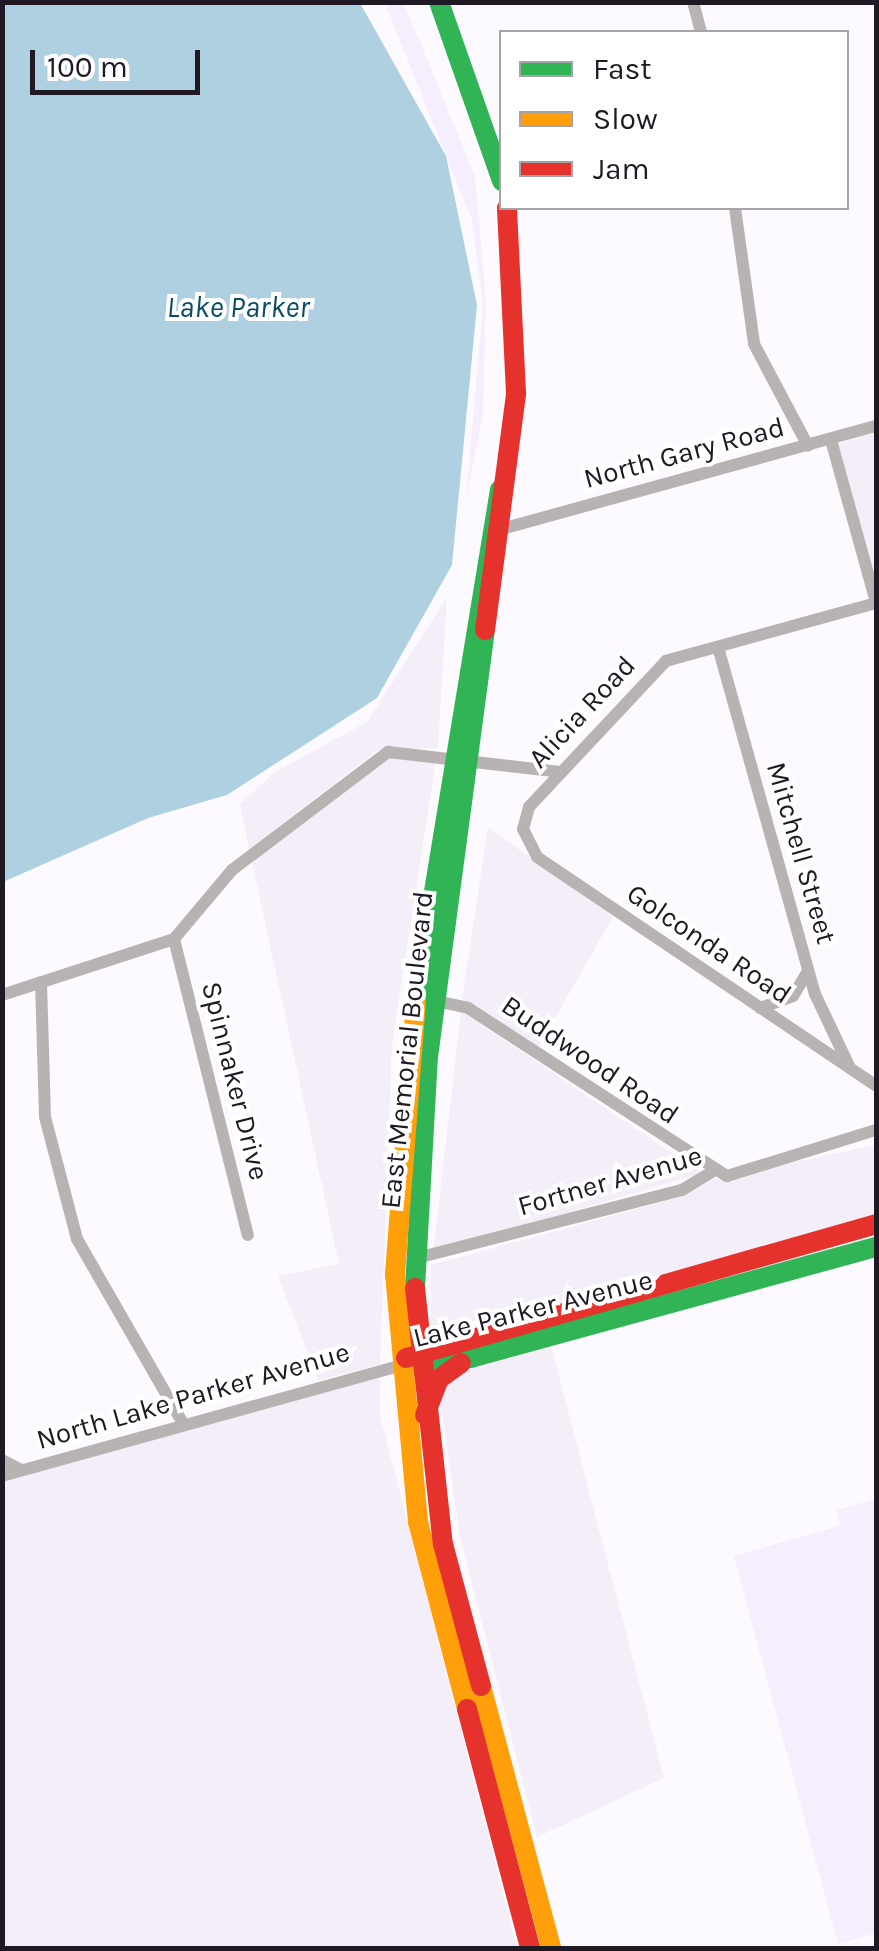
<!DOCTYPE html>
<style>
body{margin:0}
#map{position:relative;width:879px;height:1951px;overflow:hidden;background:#fcfafe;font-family:Karla,sans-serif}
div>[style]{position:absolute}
.built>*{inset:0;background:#f4eef8}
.green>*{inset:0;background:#f6edfd}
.water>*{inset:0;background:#aed0e0}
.street>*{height:12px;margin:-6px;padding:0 6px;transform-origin:6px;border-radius:6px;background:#b8b3b2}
.fast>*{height:20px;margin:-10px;padding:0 10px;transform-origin:10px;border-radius:10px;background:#30b455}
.slow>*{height:20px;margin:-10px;padding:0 10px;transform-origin:10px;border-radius:10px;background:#ff9f0a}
.jam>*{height:20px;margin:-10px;padding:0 10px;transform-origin:10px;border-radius:10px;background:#e5322d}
span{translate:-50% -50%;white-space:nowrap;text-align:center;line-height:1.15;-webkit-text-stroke:8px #fff;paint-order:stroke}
.street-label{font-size:28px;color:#1e1923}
.water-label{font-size:30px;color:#084e65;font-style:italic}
.frame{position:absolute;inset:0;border:5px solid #1e1923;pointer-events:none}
.legend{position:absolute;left:499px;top:30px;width:350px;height:180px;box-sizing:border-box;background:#fff;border:2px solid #a5a3a7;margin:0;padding:12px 18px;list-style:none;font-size:30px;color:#1e1923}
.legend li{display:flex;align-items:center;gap:20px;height:50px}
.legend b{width:50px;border:2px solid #a5a3a7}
.scale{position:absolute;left:30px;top:50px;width:170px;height:45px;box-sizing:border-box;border:5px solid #1e1923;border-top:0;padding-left:12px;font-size:30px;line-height:35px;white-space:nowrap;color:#1e1923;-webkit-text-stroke:8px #fff;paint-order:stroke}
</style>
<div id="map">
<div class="built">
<i style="clip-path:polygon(876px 432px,876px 578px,838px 444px)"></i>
<i style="clip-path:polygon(447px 597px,438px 748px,378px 750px,249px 849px,240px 804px,275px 772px,367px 722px)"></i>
<i style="clip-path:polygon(390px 758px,436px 760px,392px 1043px,380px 1365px,318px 1380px,278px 1276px,339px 1264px,252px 862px)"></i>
<i style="clip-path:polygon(488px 827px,613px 917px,538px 1048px,462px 999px)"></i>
<i style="clip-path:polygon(461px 1012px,464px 1013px,702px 1173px,433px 1253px)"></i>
<i style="clip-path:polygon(876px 1145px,876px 1218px,430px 1339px,431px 1265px,684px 1196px,714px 1179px)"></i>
<i style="clip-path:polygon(550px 1342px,664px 1778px,537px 1837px,460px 1536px,439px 1393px,473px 1363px)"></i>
<i style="clip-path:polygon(380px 1377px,380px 1415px,517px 1948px,3px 1948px,3px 1482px)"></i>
</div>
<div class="green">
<i style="clip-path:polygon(385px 3px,404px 3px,475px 176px,486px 299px,483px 414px,466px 500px,483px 305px,472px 220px)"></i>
<i style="clip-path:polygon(876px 1499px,876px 1933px,838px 1944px,734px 1556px,840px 1526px,837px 1510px)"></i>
</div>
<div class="water">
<i style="clip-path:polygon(3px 2px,360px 3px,446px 156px,477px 305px,452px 565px,377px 698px,227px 795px,148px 818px,3px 882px)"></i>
</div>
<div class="street">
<i style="left:693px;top:2px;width:31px;rotate:75deg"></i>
<i style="left:735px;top:208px;width:137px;rotate:82deg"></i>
<i style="left:754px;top:344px;width:115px;rotate:62.1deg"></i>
<i style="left:831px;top:440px;width:168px;rotate:74.5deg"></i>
<i style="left:505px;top:528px;width:385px;rotate:-15.4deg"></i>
<i style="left:876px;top:603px;width:218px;rotate:164.6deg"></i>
<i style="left:666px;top:661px;width:200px;rotate:133.2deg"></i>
<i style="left:529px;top:807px;width:23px;rotate:105deg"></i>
<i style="left:523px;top:829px;width:31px;rotate:63deg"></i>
<i style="left:537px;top:857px;width:409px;rotate:34deg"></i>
<i style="left:718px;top:647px;width:360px;rotate:74.4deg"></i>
<i style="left:815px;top:994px;width:80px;rotate:64.7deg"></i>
<i style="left:174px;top:939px;width:305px;rotate:76deg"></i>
<i style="left:41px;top:982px;width:135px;rotate:88.3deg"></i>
<i style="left:45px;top:1117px;width:126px;rotate:75.3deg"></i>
<i style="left:77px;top:1239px;width:212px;rotate:60.1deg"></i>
<i style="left:2px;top:995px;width:181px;rotate:-18deg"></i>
<i style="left:174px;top:939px;width:90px;rotate:-50deg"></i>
<i style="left:232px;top:870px;width:196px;rotate:-37.1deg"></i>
<i style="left:388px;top:752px;width:173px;rotate:6.6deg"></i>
<i style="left:436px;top:1001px;width:33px;rotate:12deg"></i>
<i style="left:468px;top:1008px;width:309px;rotate:33deg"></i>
<i style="left:727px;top:1176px;width:156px;rotate:-17.2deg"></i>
<i style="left:760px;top:1008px;width:35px;rotate:-20deg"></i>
<i style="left:793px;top:996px;width:29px;rotate:-59deg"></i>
<i style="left:413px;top:1259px;width:278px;rotate:-14.4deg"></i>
<i style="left:682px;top:1190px;width:35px;rotate:-31deg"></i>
<i style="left:2px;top:1460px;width:22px;rotate:27deg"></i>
<i style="left:2px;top:1476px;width:411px;rotate:-15.5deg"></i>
</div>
<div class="fast">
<i style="left:439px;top:2px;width:190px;rotate:70.6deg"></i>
<i style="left:416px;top:1001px;width:518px;rotate:-80.67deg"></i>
<i style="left:415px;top:1288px;width:231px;rotate:-86.8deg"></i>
<i style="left:428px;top:1057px;width:431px;rotate:-82.4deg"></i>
<i style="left:405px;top:1367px;width:66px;rotate:-7.9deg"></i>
<i style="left:470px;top:1358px;width:421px;rotate:-15.3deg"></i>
</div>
<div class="slow">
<i style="left:416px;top:1001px;width:274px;rotate:94.4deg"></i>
<i style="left:395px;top:1274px;width:249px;rotate:84.7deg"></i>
<i style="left:418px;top:1522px;width:193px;rotate:75.3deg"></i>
<i style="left:481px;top:1686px;width:271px;rotate:75deg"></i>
</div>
<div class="jam">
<i style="left:485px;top:630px;width:239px;rotate:-82.5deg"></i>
<i style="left:516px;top:393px;width:185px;rotate:-92.8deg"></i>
<i style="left:415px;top:1288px;width:258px;rotate:83.8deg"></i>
<i style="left:443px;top:1544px;width:147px;rotate:75deg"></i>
<i style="left:406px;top:1358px;width:489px;rotate:-15.9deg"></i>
<i style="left:425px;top:1415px;width:39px;rotate:-69deg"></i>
<i style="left:439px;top:1379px;width:27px;rotate:-36deg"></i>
<i style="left:467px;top:1709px;width:247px;rotate:75.2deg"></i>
</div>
<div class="street-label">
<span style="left:684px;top:453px;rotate:-15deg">North Gary Road</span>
<span style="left:582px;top:712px;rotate:-47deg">Alicia Road</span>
<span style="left:801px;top:853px;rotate:74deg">Mitchell Street</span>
<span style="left:709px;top:944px;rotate:34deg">Golconda Road</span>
<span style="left:407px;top:1050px;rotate:-84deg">East Memorial Boulevard</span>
<span style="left:590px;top:1060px;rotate:34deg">Buddwood Road</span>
<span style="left:235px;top:1081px;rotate:76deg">Spinnaker Drive</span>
<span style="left:610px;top:1181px;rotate:-16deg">Fortner Avenue</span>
<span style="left:533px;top:1309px;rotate:-14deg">Lake Parker Avenue</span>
<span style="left:193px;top:1396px;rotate:-16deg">North Lake Parker Avenue</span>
</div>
<div class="water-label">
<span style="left:238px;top:307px">Lake Parker</span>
</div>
<div class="frame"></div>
<ul class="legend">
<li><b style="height:12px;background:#30b455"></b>Fast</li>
<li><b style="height:12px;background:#ff9f0a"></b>Slow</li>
<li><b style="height:12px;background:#e5322d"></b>Jam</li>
</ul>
<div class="scale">100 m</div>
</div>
